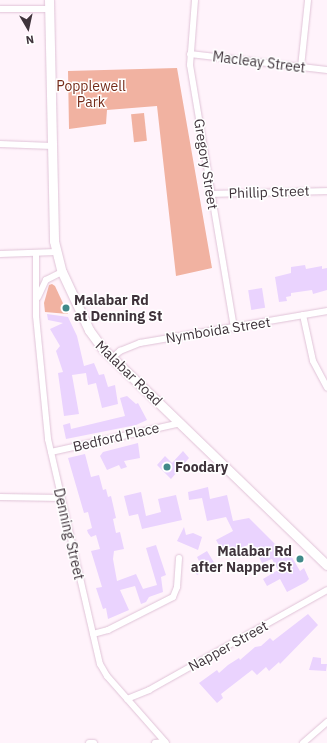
<!DOCTYPE html>
<style>
body{margin:0}
#map{position:relative;width:327px;height:743px;overflow:hidden;background:#fff3fb;font-family:"IBM Plex Sans",sans-serif}
div>[style]{position:absolute}
.green>*{inset:0;background:#f1b2a1;transform-origin:0 0}
.building>*{inset:0;background:#ead3fe;transform-origin:0 0}
.roads{filter:drop-shadow(0 0 1px #e0c3d7) drop-shadow(0 0 1px #e0c3d7)}
.minor>*{height:6px;margin:-3px;padding:0 3px;transform-origin:3px;border-radius:3px;background:#fff}
.secondary>*{height:9px;margin:-4.5px;padding:0 4.5px;transform-origin:4.5px;border-radius:4.5px;background:#fff}
.dots>*{width:11px;height:11px;translate:-50% -50%;box-sizing:border-box;border:2px solid #fff;border-radius:50%}
span{translate:-50% -50%;white-space:nowrap;text-align:center;line-height:1.15;-webkit-text-stroke:3px #fff;paint-order:stroke}
.street-label{font-size:14px;color:#3f333b}
.park-label{font-size:14px;color:#752b19}
.poi-label{font-size:14px;color:#3f333b;font-weight:700}
.left{translate:0 -50%;text-align:left}
.right{translate:-100% -50%;text-align:right}
.north{position:absolute;left:8px;top:8px;width:40px;height:40px;-webkit-text-stroke:3px #fff;paint-order:stroke;rotate:171deg;font-size:11px;font-weight:700;line-height:16px;text-align:center;color:#3f333b}
.north::after{content:'';display:block;margin:auto;width:14px;height:18px;background:#3f333b;clip-path:polygon(50% 0,100% 100%,50% 72%,0 100%)}
</style>
<div id="map">
<div class="green">
<i style="clip-path:polygon(177px 68px,212px 268px,176px 276px,157px 106px,107px 110px,106px 124px,69px 129px,68px 71px)"></i>
<i style="left:144px;top:113px;width:28px;height:13px;rotate:84deg"></i>
<i style="clip-path:polygon(52px 284px,55px 286px,68px 314px,45px 312px,44px 303px,49px 285px)"></i>
</div>
<div class="building">
<i style="clip-path:polygon(305px 265px,306px 269px,322px 266px,322px 269px,327px 268px,327px 290px,313px 294px,312px 290px,291px 293px,291px 296px,286px 297px,287px 301px,279px 302px,275px 277px,291px 273px,291px 267px)"></i>
<i style="left:262px;top:288px;width:20px;height:14px;rotate:81deg"></i>
<i style="clip-path:polygon(47px 314px,68px 317px,77px 336px,84px 366px,94px 363px,99px 375px,104px 374px,108px 387px,115px 385px,118px 404px,102px 408px,96px 383px,88px 385px,86px 373px,72px 375px,79px 414px,64px 416px,58px 373px,63px 372px,56px 351px,60px 346px,50px 329px,63px 323px,48px 320px)"></i>
<i style="clip-path:polygon(127px 396px,136px 404px,138px 403px,147px 420px,136px 425px,66px 439px,63px 425px,70px 423px,71px 429px,125px 416px,120px 398px)"></i>
<i style="clip-path:polygon(138px 443px,140px 458px,124px 461px,127px 467px,121px 469px,119px 465px,107px 470px,100px 456px,103px 452px)"></i>
<i style="clip-path:polygon(183px 451px,189px 458px,171px 479px,157px 465px,165px 456px,172px 463px)"></i>
<i style="clip-path:polygon(85px 454px,91px 477px,99px 475px,103px 490px,106px 489px,108px 497px,111px 496px,116px 518px,113px 519px,116px 533px,120px 532px,124px 549px,114px 551px,113px 559px,117px 581px,136px 574px,143px 589px,157px 585px,146px 548px,156px 545px,166px 575px,161px 577px,163px 592px,149px 597px,146px 602px,141px 604px,135px 586px,120px 590px,129px 610px,108px 619px,106px 608px,103px 609px,96px 588px,102px 587px,91px 551px,100px 549px,96px 535px,91px 537px,88px 533px,87px 530px,92px 528px,88px 512px,84px 513px,68px 458px)"></i>
<i style="clip-path:polygon(208px 487px,210px 499px,227px 495px,233px 521px,249px 518px,276px 545px,282px 559px,290px 554px,300px 571px,304px 568px,309px 579px,306px 582px,287px 592px,280px 579px,267px 586px,263px 579px,278px 570px,272px 559px,262px 563px,252px 543px,225px 556px,216px 540px,233px 531px,226px 517px,207px 521px,202px 498px,189px 500px,188px 492px)"></i>
<i style="clip-path:polygon(141px 492px,146px 516px,161px 512px,158px 499px,176px 495px,182px 520px,142px 529px,138px 514px,129px 516px,124px 496px)"></i>
<i style="clip-path:polygon(184px 527px,186px 535px,193px 533px,202px 537px,198px 550px,177px 541px)"></i>
<i style="clip-path:polygon(207px 551px,215px 564px,197px 575px,192px 568px,200px 563px,197px 557px)"></i>
<i style="clip-path:polygon(308px 614px,318px 625px,280px 664px,279px 662px,269px 671px,266px 667px,257px 675px,252px 670px,221px 694px,223px 698px,217px 703px,199px 683px,217px 670px,219px 673px,228px 665px,239px 658px,240px 660px,255px 647px,261px 646px,270px 638px,273px 641px)"></i>
<i style="clip-path:polygon(313px 657px,321px 658px,321px 664px,327px 664px,326px 671px,309px 670px)"></i>
</div>
<div class="roads">
<div class="minor">
<i style="left:195px;top:0;width:65px;rotate:94.4deg"></i>
<i style="left:190px;top:65px;width:267px;rotate:80.5deg"></i>
<i style="left:0;top:9px;width:49px"></i>
<i style="left:190px;top:54px;width:138px;rotate:6.7deg"></i>
<i style="left:301px;top:67px;width:67px;rotate:-84deg"></i>
<i style="left:0;top:144px;width:52px;rotate:2.2deg"></i>
<i style="left:211px;top:194px;width:116px;rotate:-1.5deg"></i>
<i style="left:0;top:254px;width:56px;rotate:-2deg"></i>
<i style="left:36px;top:254px;width:62px;rotate:90deg"></i>
<i style="left:36px;top:316px;width:124px;rotate:84.4deg"></i>
<i style="left:48px;top:439px;width:231px;rotate:77deg"></i>
<i style="left:100px;top:664px;width:14px;rotate:60deg"></i>
<i style="left:107px;top:676px;width:89px;rotate:48.6deg"></i>
<i style="left:38px;top:297px;width:19px;rotate:-65deg"></i>
<i style="left:46px;top:280px;width:18px;rotate:-27deg"></i>
<i style="left:303px;top:315px;width:47px;rotate:77.7deg"></i>
<i style="left:313px;top:361px;width:30px;rotate:62deg"></i>
<i style="left:112px;top:358px;width:11px;rotate:-41deg"></i>
<i style="left:120px;top:351px;width:22px;rotate:-22deg"></i>
<i style="left:140px;top:343px;width:190px;rotate:-9.7deg"></i>
<i style="left:51px;top:452px;width:133px;rotate:-12.6deg"></i>
<i style="left:0;top:497px;width:61px;rotate:0.9deg"></i>
<i style="left:93px;top:634px;width:16px;rotate:-15deg"></i>
<i style="left:108px;top:630px;width:73px;rotate:-26.9deg"></i>
<i style="left:173px;top:597px;width:11px;rotate:-68deg"></i>
<i style="left:177px;top:587px;width:29px;rotate:-86deg"></i>
<i style="left:127px;top:699px;width:24px;rotate:-22deg"></i>
<i style="left:149px;top:690px;width:204px;rotate:-29.3deg"></i>
<i style="left:89px;top:743px;width:5px"></i>
<i style="left:155px;top:743px;width:10px;rotate:-6deg"></i>
<i style="left:303px;top:743px;width:32px;rotate:-41deg"></i>
</div>
<div class="secondary">
<i style="left:49px;top:0;width:241px;rotate:88.8deg"></i>
<i style="left:54px;top:241px;width:32px;rotate:76deg"></i>
<i style="left:62px;top:272px;width:64px;rotate:65deg"></i>
<i style="left:89px;top:330px;width:24px;rotate:54deg"></i>
<i style="left:103px;top:349px;width:311px;rotate:44deg"></i>
</div>
</div>
<div class="dots">
<i style="left:66px;top:308px;background:#418989"></i>
<i style="left:167px;top:467px;background:#418989"></i>
<i style="left:300px;top:559px;background:#418989"></i>
</div>
<div class="street-label">
<span style="left:259px;top:62px;rotate:7deg">Macleay Street</span>
<span style="left:206px;top:164px;rotate:81deg">Gregory Street</span>
<span style="left:269px;top:192px;rotate:-2deg">Phillip Street</span>
<span style="left:218px;top:330px;rotate:-9deg">Nymboida Street</span>
<span style="left:129px;top:373px;rotate:44deg">Malabar Road</span>
<span style="left:116px;top:437px;rotate:-13deg">Bedford Place</span>
<span style="left:69px;top:534px;rotate:77deg">Denning Street</span>
<span style="left:228px;top:646px;rotate:-29deg">Napper Street</span>
</div>
<div class="park-label">
<span style="left:91px;top:94px">Popplewell<br>Park</span>
</div>
<div class="poi-label">
<span class="left" style="left:74px;top:308px">Malabar Rd<br>at Denning St</span>
<span class="left" style="left:175px;top:467px">Foodary</span>
<span class="right" style="left:292px;top:559px">Malabar Rd<br>after Napper St</span>
</div>
<div class="north">N</div>
</div>
